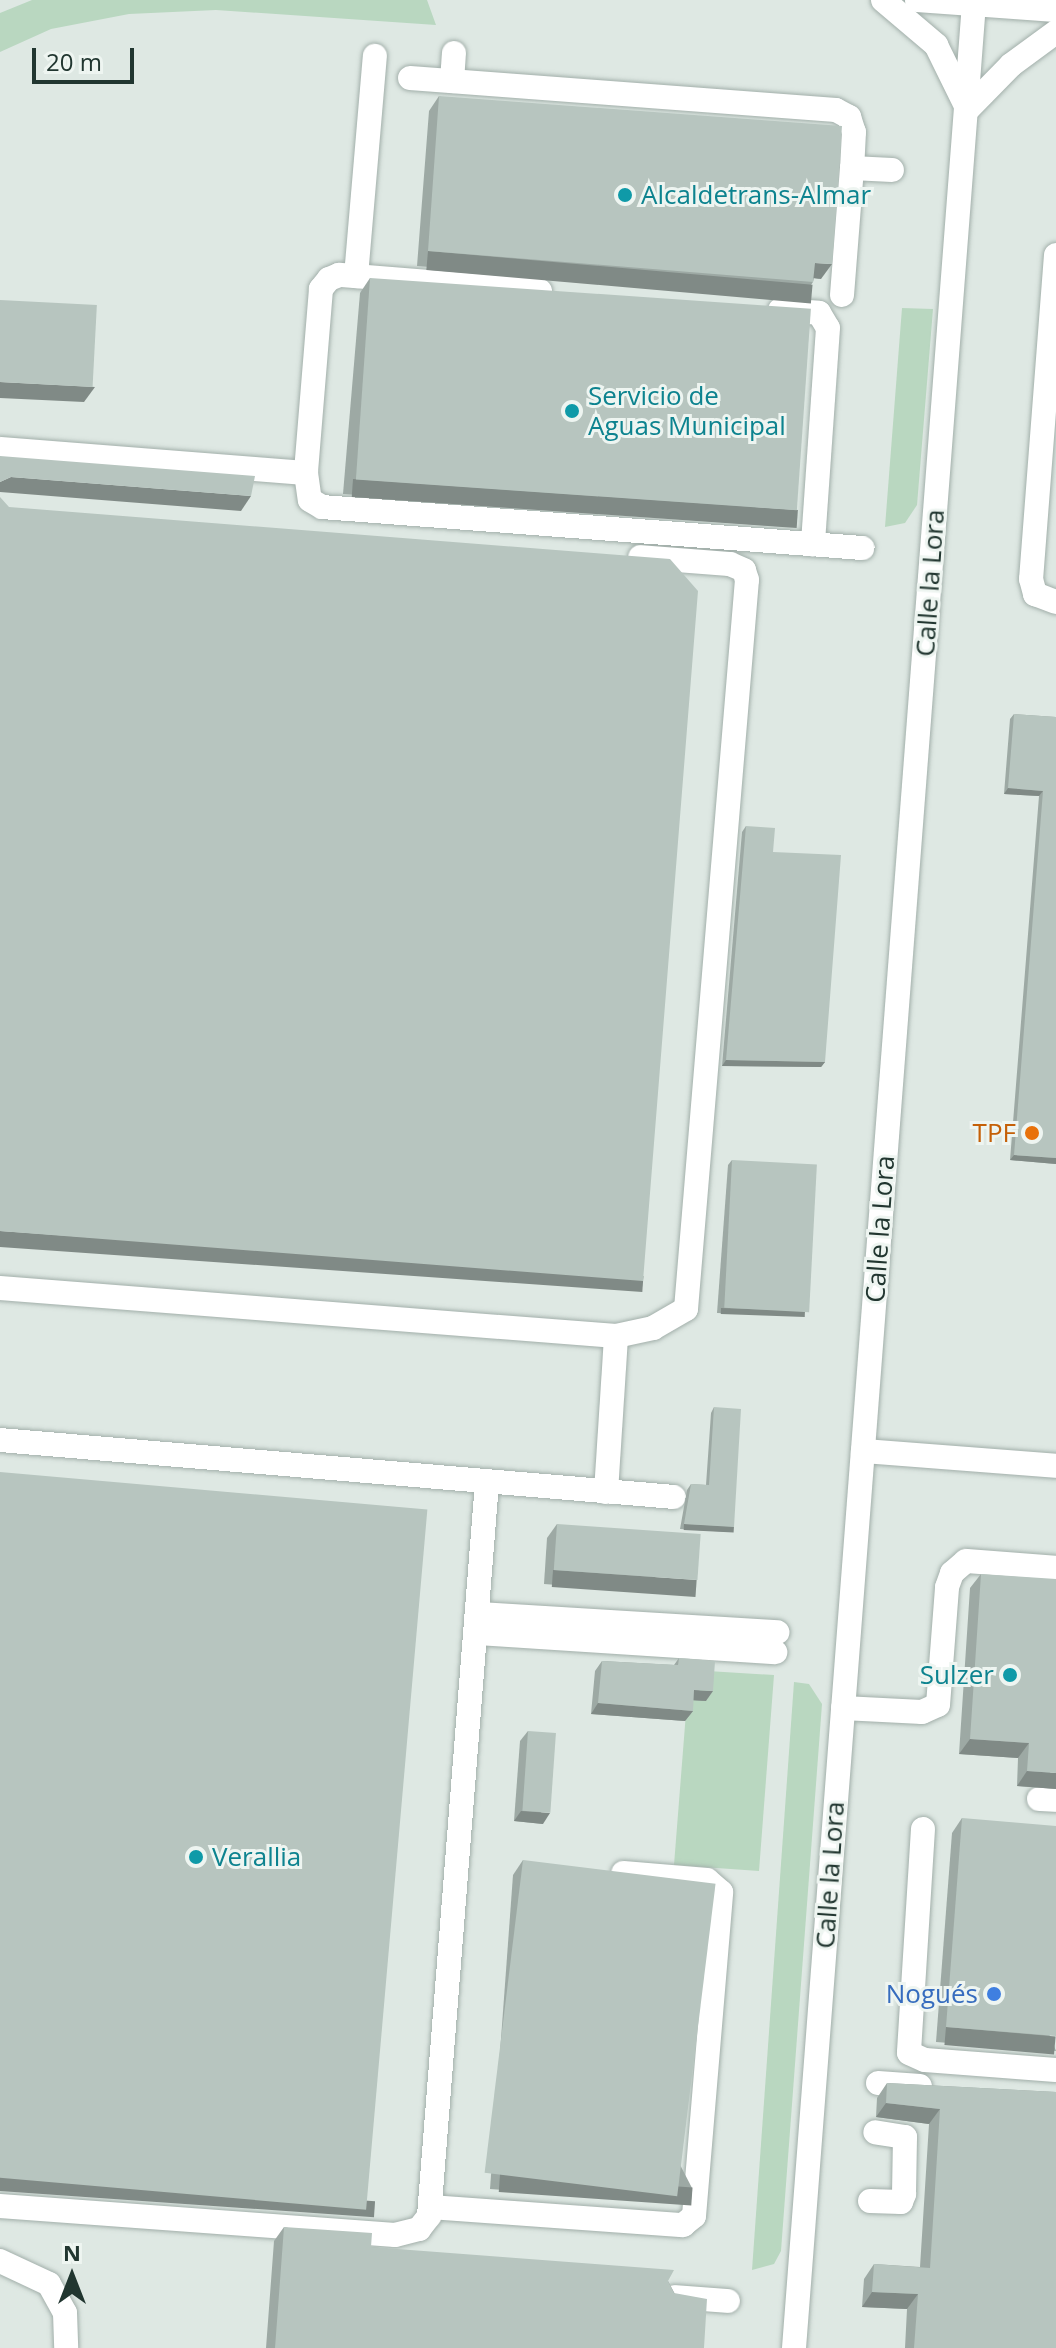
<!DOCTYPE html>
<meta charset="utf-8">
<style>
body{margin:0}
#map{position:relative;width:1056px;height:2348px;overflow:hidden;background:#dee8e3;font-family:"Open Sans",sans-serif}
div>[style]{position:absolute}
.green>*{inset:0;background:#b9d7c0}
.roads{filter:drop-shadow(0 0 2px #a2afaa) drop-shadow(0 0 2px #a2afaa)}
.minor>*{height:24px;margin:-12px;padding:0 12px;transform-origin:12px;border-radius:12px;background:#fff}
.wall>*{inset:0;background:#9da9a4}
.shaded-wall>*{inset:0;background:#808a86;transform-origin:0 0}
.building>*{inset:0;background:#b7c5bf;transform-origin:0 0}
.dots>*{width:22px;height:22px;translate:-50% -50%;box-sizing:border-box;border:4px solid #eef5f1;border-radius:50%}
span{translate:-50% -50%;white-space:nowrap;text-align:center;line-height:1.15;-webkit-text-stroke:6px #eef5f1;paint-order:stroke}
.culture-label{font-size:26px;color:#0d838f}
.left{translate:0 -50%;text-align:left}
.right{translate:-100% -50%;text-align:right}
.street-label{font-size:26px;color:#213630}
.food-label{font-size:26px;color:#c56008}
.shop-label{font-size:26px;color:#366cbe}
.north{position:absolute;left:32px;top:2236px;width:80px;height:80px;-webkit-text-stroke:6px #eef5f1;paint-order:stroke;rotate:0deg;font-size:22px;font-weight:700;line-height:32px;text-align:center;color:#213630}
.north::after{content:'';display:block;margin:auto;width:28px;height:36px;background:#213630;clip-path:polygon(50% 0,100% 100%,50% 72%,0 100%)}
.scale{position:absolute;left:32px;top:48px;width:102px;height:36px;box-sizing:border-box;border:4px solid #213630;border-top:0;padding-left:10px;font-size:24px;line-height:28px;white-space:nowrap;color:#213630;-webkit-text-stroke:6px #eef5f1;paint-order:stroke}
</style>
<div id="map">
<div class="green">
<i style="clip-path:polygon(32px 0,427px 0,436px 25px,216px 10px,129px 14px,51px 29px,0 52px,0 13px)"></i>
<i style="clip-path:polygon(902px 308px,933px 309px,917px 505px,905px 523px,885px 527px)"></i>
<i style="clip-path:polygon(708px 1671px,774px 1675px,759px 1871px,674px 1865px,687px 1700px)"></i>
<i style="clip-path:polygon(794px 1682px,809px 1684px,822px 1704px,781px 2251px,774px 2264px,752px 2270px)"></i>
</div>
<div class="roads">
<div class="minor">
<i style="left:883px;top:0;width:70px;rotate:40.3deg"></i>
<i style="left:936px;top:45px;width:66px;rotate:63.8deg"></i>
<i style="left:917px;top:0;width:139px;rotate:4.1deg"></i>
<i style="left:410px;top:78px;width:427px;rotate:4.3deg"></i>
<i style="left:836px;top:110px;width:15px;rotate:28deg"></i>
<i style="left:849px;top:117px;width:16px;rotate:72deg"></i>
<i style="left:854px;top:132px;width:36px;rotate:93deg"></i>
<i style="left:852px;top:168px;width:40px;rotate:2.9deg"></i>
<i style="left:452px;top:81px;width:28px;rotate:-86deg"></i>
<i style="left:967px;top:110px;width:63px;rotate:-45.6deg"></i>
<i style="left:1011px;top:65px;width:56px;rotate:-36.3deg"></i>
<i style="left:1056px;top:255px;width:325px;rotate:94.4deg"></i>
<i style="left:1031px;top:579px;width:16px;rotate:75deg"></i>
<i style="left:1035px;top:594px;width:22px;rotate:21deg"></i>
<i style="left:356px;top:276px;width:221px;rotate:-85.1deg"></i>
<i style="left:540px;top:291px;width:202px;rotate:-175.4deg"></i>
<i style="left:339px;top:275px;width:11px;rotate:158deg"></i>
<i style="left:329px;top:279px;width:13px;rotate:129deg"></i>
<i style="left:321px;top:289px;width:185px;rotate:94.7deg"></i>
<i style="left:306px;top:473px;width:27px;rotate:82deg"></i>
<i style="left:310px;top:500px;width:14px;rotate:30deg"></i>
<i style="left:322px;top:507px;width:542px;rotate:4.34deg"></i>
<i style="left:842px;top:295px;width:127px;rotate:-85.5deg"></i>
<i style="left:780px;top:310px;width:39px;rotate:4deg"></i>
<i style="left:819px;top:313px;width:17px;rotate:59deg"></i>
<i style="left:828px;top:328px;width:217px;rotate:94deg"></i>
<i style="left:0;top:449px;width:307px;rotate:4.5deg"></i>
<i style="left:0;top:1288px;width:618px;rotate:4.46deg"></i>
<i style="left:616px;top:1336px;width:38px;rotate:-12deg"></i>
<i style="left:653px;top:1328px;width:38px;rotate:-30deg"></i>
<i style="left:686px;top:1309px;width:732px;rotate:-85.22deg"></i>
<i style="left:747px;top:580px;width:10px;rotate:-107deg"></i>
<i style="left:744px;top:570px;width:15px;rotate:-157deg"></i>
<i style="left:730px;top:564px;width:90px;rotate:-175.6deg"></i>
<i style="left:0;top:1440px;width:676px;rotate:4.83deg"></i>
<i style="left:863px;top:1451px;width:194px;rotate:4.4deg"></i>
<i style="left:606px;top:1492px;width:156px;rotate:-86.3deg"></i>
<i style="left:479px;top:1614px;width:299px;rotate:3.5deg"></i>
<i style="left:478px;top:1633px;width:298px;rotate:3.7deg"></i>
<i style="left:843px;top:1708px;width:79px;rotate:2.9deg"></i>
<i style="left:922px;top:1712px;width:17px;rotate:-24deg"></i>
<i style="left:938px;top:1705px;width:118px;rotate:-85.6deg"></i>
<i style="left:947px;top:1587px;width:15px;rotate:-70deg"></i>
<i style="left:952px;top:1573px;width:18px;rotate:-41deg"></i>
<i style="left:966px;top:1561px;width:90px;rotate:4.4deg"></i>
<i style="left:1039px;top:1799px;width:17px;rotate:3deg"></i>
<i style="left:923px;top:1829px;width:224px;rotate:93.6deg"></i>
<i style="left:909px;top:2053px;width:17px;rotate:24deg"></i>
<i style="left:925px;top:2060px;width:131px;rotate:4.4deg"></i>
<i style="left:878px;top:2083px;width:42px;rotate:4.1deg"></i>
<i style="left:870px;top:2201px;width:31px;rotate:2deg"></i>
<i style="left:901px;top:2202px;width:9px;rotate:-69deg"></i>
<i style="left:904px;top:2194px;width:57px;rotate:-89deg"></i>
<i style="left:905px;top:2137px;width:30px;rotate:-171deg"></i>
<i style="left:0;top:2206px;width:396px;rotate:4.2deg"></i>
<i style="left:395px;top:2235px;width:25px;rotate:-14deg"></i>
<i style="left:419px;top:2229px;width:16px;rotate:-52deg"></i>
<i style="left:429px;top:2216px;width:735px;rotate:-85.48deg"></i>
<i style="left:430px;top:2207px;width:254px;rotate:4.1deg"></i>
<i style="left:683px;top:2225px;width:14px;rotate:-39deg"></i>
<i style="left:694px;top:2216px;width:325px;rotate:-85.2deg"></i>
<i style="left:721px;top:1892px;width:18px;rotate:-139deg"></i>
<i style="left:707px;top:1880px;width:84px;rotate:-175.2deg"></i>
<i style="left:0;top:2261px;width:54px;rotate:25.1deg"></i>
<i style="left:49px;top:2284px;width:33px;rotate:61deg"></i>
<i style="left:65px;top:2313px;width:35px;rotate:88deg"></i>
<i style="left:675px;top:2297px;width:53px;rotate:4.3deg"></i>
<i style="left:794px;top:2348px;width:2351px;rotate:-85.61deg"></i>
</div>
</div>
<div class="wall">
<i style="clip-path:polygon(439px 96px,821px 279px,814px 278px,813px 282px,803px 297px,417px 266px,429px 111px)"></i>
<i style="clip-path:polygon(370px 278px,787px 527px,343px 494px,360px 293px)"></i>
<i style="clip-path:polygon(1014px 714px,1056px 717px,1056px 1164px,1010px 1160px,1039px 796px,1004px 794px,1010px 719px)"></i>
<i style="clip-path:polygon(746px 826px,825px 1062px,821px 1067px,722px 1066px,742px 832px)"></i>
<i style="clip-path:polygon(732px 1160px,802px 1316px,717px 1313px,728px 1165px)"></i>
<i style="clip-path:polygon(714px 1407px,734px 1527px,730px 1532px,680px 1529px,687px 1490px,691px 1484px,706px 1485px,711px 1413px)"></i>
<i style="clip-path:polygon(557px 1524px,687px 1595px,544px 1584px,547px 1538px)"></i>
<i style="clip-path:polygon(981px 1574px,1056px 1789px,1017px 1786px,1018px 1758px,959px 1754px,970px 1588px)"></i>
<i style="clip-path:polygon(679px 1658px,706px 1701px,693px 1700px,693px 1711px,685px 1721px,591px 1714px,595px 1671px,602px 1661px,674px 1665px)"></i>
<i style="clip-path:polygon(528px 1731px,543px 1824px,514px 1821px,520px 1741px)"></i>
<i style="clip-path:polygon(962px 1818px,1056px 2051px,936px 2042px,952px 1833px)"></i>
<i style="clip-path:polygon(523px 1860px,692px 2188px,681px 2203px,490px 2189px,513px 1875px)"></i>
<i style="clip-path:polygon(887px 2083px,1056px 2092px,1056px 2348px,905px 2348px,907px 2309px,862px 2307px,864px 2279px,874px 2264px,920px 2267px,929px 2124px,876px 2117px,877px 2098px)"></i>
<i style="clip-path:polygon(284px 2227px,371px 2247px,668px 2281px,704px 2348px,266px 2348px,274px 2241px)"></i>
</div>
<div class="shaded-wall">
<i style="left:428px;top:251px;width:386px;height:19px;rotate:5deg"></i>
<i style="clip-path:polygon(815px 263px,832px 264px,821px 279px,804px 277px)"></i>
<i style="clip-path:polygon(0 382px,95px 387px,84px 402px,0 398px)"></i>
<i style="clip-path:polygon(11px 477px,251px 496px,241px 511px,0 492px,0 482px)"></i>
<i style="left:353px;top:479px;width:446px;height:18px;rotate:4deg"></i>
<i style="clip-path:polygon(1008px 788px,1043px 791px,1039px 796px,1004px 794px)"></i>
<i style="clip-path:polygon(726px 1060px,825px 1062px,821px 1067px,722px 1066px)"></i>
<i style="clip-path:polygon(1014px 1155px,1056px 1158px,1056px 1164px,1010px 1160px)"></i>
<i style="left:0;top:1231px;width:645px;height:16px;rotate:4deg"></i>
<i style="left:721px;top:1308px;width:84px;height:6px;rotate:2deg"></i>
<i style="left:684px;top:1524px;width:50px;height:6px;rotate:3deg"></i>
<i style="left:553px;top:1570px;width:144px;height:17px;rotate:4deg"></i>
<i style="clip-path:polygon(694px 1690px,713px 1691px,706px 1701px,687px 1700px)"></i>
<i style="clip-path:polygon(598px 1703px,693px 1711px,685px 1721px,591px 1714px)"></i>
<i style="clip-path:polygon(970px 1739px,1029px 1743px,1018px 1758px,959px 1754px)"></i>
<i style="clip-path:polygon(1027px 1771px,1056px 1773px,1056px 1789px,1017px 1786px)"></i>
<i style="clip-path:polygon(521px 1811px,550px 1813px,543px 1824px,514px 1821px)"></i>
<i style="left:946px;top:2027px;width:110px;height:18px;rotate:5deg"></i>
<i style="clip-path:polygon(886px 2103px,940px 2109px,929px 2124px,876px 2117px)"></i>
<i style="left:500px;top:2174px;width:193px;height:18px;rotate:4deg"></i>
<i style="left:0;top:2175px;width:376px;height:16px;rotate:4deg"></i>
<i style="clip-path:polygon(872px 2292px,918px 2294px,907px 2309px,862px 2307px)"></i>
</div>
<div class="building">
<i style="clip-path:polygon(439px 96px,842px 126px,832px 264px,815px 263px,813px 282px,428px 251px)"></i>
<i style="left:370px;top:278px;width:442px;height:202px;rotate:4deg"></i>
<i style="left:0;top:300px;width:97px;height:82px;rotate:3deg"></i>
<i style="clip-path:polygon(0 456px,255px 476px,251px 496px,11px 477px,0 482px)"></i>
<i style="clip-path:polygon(0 497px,9px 507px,670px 559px,698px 591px,643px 1281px,0 1231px)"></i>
<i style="clip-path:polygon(1014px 714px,1056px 717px,1056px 1158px,1014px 1155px,1043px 791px,1008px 788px)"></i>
<i style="clip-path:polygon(746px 826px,775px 828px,773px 852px,841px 855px,825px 1062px,726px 1060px)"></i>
<i style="left:732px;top:1160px;width:85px;height:148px;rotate:3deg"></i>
<i style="clip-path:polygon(714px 1407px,741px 1409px,734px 1527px,684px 1524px,691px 1484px,709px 1485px)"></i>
<i style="left:0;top:1472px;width:429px;height:703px;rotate:5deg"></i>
<i style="left:557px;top:1524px;width:144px;height:46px;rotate:4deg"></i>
<i style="clip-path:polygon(981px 1574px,1056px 1579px,1056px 1773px,1027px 1771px,1029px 1743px,970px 1739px)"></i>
<i style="clip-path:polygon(679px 1658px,715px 1661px,713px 1691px,694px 1690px,693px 1711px,598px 1703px,602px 1661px,678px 1665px)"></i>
<i style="left:528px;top:1731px;width:28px;height:80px;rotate:4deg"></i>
<i style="clip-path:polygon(962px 1818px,1056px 1826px,1056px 2036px,946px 2027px)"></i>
<i style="left:523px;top:1860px;width:194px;height:315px;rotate:7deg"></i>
<i style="clip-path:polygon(887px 2083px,1056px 2092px,1056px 2348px,914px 2348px,918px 2294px,872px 2292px,874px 2264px,930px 2268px,940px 2109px,886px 2103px)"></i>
<i style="clip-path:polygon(284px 2227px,372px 2233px,371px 2247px,674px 2270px,668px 2281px,674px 2293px,707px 2299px,704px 2348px,275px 2348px)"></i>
</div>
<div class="dots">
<i style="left:625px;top:195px;background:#0f9aa8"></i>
<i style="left:572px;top:411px;background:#0f9aa8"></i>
<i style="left:1032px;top:1133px;background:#e8710a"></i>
<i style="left:1010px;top:1675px;background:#0f9aa8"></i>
<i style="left:196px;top:1857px;background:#0f9aa8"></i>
<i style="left:994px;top:1994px;background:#3f7fe0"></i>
</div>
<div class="culture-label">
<span class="left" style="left:641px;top:195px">Alcaldetrans-Almar</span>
<span class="left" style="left:588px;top:411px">Servicio de<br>Aguas Municipal</span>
<span class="right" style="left:994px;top:1675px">Sulzer</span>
<span class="left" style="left:212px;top:1857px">Verallia</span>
</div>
<div class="street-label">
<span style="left:930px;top:583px;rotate:-86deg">Calle la Lora</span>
<span style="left:880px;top:1229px;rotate:-86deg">Calle la Lora</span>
<span style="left:830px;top:1875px;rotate:-86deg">Calle la Lora</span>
</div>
<div class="food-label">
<span class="right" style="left:1016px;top:1133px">TPF</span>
</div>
<div class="shop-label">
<span class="right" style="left:978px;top:1994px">Nogués</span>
</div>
<div class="north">N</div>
<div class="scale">20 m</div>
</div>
